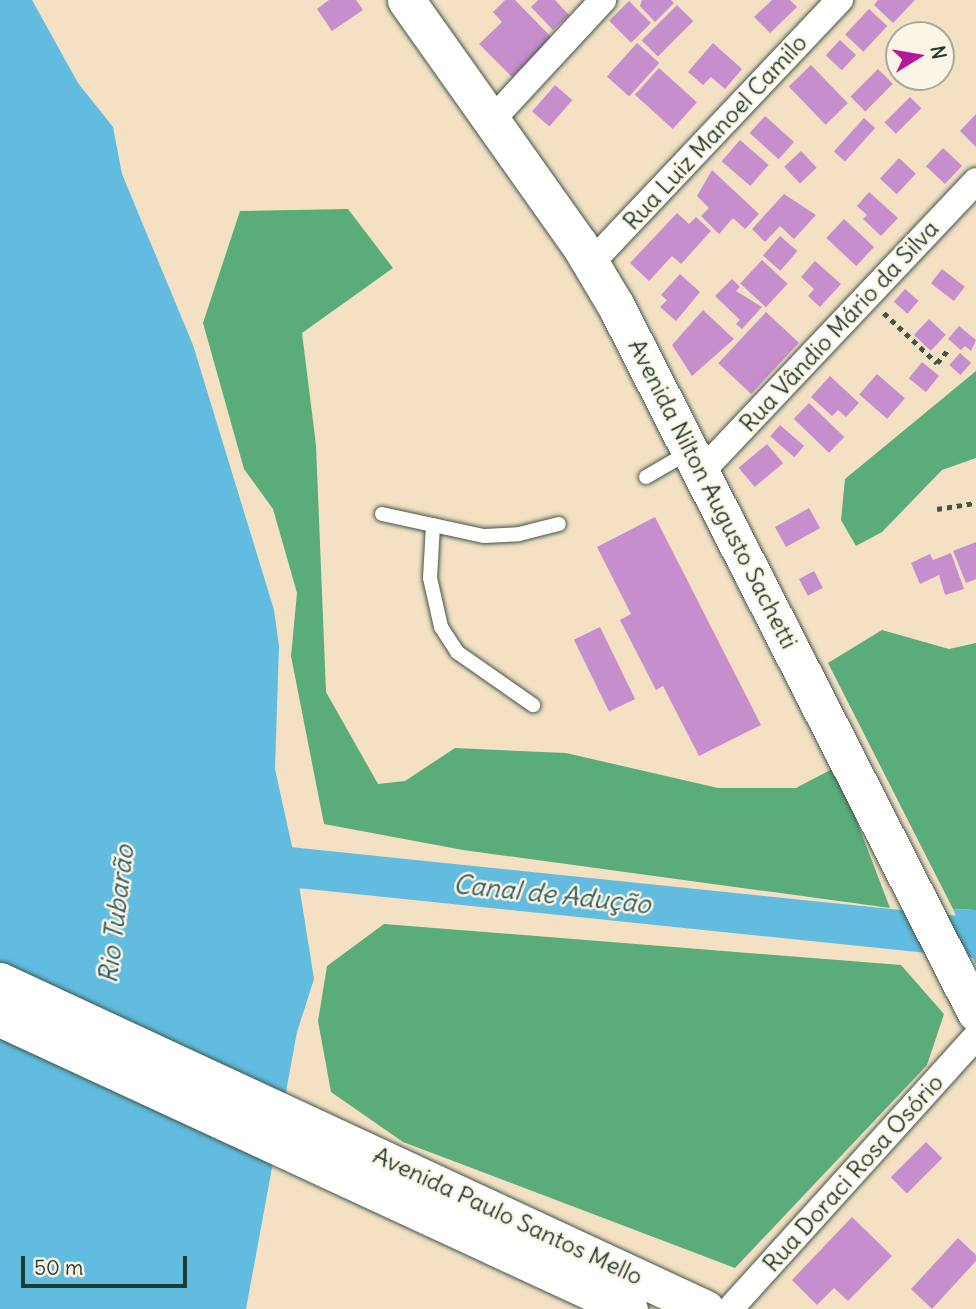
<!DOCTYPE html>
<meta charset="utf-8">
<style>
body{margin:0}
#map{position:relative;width:976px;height:1309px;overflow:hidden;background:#f4e1c4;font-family:Delius,sans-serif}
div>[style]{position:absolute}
.forest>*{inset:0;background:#5aac7a}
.water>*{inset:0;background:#61bcdf}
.river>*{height:40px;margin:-20px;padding:0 20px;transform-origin:20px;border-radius:20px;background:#61bcdf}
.building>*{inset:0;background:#c78ecd;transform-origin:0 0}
.path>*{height:4.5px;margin-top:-2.25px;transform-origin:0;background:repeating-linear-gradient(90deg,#3f564a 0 5px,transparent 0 10px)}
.roads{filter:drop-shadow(0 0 2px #3f564a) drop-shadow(0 0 2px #3f564a)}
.lane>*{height:14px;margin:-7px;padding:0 7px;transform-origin:7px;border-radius:7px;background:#fff}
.street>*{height:26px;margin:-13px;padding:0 13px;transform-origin:13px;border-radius:13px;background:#fff}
.secondary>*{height:37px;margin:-18.5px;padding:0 18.5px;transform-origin:18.5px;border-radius:18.5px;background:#fff}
span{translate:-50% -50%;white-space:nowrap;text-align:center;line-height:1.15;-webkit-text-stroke:5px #fcf5e5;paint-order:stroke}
.street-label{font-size:24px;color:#1f3d34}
.water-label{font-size:26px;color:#305d5f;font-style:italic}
.north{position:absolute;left:885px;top:21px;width:70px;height:70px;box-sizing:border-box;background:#fcf5e5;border:2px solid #a4ab9e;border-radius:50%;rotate:79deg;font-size:19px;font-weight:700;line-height:28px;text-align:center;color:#1f3d34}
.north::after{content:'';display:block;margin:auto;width:24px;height:32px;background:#b5179e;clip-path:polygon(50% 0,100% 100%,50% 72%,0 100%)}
.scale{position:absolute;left:21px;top:1256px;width:166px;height:32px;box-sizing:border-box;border:4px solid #1f3d34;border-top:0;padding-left:9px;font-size:21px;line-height:24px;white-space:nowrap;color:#1f3d34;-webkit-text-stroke:5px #fcf5e5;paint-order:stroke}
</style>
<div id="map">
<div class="forest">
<i style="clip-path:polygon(348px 209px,393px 268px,302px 333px,316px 445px,326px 692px,378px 784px,405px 781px,455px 748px,566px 753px,718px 788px,796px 788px,836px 767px,890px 908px,463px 850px,324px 824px,291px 656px,297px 593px,273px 509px,244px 469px,203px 323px,240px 211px)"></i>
<i style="clip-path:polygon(976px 371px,976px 458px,942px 470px,882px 532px,856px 546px,841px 520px,845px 479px)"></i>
<i style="clip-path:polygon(882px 630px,949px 649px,976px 643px,976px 910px,953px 909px,828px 663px)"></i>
<i style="clip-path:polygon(384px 924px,901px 965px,944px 1014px,927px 1065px,735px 1268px,403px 1142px,331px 1092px,318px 1021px,327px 966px)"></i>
</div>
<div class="water">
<i style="clip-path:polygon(0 0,32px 0,78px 83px,113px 127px,122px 174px,193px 345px,274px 610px,279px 646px,275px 769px,295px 860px,314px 979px,297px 1032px,246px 1309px,0 1309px)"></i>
<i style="clip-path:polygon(953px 909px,976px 910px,976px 965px)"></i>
</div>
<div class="river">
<i style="left:241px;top:862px;width:739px;rotate:5.9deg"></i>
</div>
<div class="building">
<i style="clip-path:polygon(329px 0,356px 0,363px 10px,332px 31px,317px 9px)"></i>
<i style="clip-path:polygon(505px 0,515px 0,559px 45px,540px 63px,533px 56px,512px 77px,479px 44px,502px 22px,493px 12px)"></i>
<i style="clip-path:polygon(538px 0,555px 0,569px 15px,553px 30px,531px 7px)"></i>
<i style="clip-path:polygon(642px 0,671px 0,674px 3px,655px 22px,640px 6px)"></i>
<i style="clip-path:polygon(772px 0,790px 0,797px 7px,770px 33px,754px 17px)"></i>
<i style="clip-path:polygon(878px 0,915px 0,893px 23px,874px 5px)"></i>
<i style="left:629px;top:1px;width:31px;height:28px;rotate:45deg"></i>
<i style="left:677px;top:5px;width:23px;height:50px;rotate:45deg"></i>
<i style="left:869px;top:9px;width:25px;height:35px;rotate:43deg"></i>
<i style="left:840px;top:40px;width:22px;height:21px;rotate:43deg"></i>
<i style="left:637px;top:43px;width:30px;height:45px;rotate:42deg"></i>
<i style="clip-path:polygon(713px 43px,742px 69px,725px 89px,711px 77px,703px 85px,688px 72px)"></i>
<i style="left:811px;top:65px;width:53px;height:31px;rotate:46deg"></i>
<i style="left:659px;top:68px;width:51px;height:36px;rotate:42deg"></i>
<i style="left:878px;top:69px;width:21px;height:39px;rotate:45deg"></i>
<i style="left:555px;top:85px;width:23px;height:35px;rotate:41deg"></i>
<i style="left:910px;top:97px;width:16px;height:36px;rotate:45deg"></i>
<i style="clip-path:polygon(976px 114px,976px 147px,960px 131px)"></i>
<i style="left:765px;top:116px;width:39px;height:23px;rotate:42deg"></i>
<i style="left:864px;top:118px;width:15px;height:45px;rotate:42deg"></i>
<i style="left:740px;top:140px;width:38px;height:28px;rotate:41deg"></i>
<i style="left:943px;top:148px;width:26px;height:25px;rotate:43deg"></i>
<i style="left:801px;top:151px;width:23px;height:23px;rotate:47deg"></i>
<i style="left:899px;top:158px;width:23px;height:28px;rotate:43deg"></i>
<i style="clip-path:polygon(712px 170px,759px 214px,745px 229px,733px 218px,719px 234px,701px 216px,709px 208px,697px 196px)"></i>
<i style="clip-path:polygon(869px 192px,898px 218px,881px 236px,863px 219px,867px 215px,857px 206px)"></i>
<i style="clip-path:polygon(784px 194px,816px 215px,794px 239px,780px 226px,765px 242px,752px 229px)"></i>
<i style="clip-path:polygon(677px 213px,689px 224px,696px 217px,711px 231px,681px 264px,672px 256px,649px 281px,630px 263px)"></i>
<i style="left:844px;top:219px;width:41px;height:26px;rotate:43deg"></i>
<i style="left:780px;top:236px;width:23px;height:26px;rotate:41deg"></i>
<i style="left:762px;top:260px;width:35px;height:32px;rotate:43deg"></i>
<i style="clip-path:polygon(815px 261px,841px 284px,820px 307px,808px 296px,814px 289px,801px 277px)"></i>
<i style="left:942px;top:269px;width:29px;height:18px;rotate:38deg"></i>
<i style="clip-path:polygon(680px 274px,700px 292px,676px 321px,660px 307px,667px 300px,661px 295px)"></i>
<i style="clip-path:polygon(732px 279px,740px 287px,736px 291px,762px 307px,742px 329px,736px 324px,740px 320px,715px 296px)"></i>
<i style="left:905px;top:289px;width:18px;height:17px;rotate:41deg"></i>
<i style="clip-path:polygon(703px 310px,734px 339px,692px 376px,672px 345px)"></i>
<i style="left:766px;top:312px;width:45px;height:70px;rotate:43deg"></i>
<i style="left:929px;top:319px;width:23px;height:22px;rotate:43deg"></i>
<i style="clip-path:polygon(959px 326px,976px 340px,971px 351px,965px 346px,961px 350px,948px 339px)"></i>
<i style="left:960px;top:353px;width:15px;height:16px;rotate:42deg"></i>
<i style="left:922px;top:362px;width:22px;height:21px;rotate:39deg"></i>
<i style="left:877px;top:374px;width:37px;height:27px;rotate:41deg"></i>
<i style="clip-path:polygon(830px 376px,859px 403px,846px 417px,838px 410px,832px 416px,811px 397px)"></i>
<i style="left:809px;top:403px;width:49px;height:22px;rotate:44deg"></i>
<i style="left:780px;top:425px;width:32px;height:15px;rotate:41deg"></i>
<i style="left:767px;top:444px;width:25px;height:37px;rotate:50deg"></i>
<i style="left:809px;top:508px;width:23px;height:39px;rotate:61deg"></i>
<i style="clip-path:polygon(655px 517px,761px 725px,699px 756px,663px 686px,656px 690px,620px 620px,631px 614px,597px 547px)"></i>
<i style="clip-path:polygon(976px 542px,976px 579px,966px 583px,953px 551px)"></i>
<i style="clip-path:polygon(951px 553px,964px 589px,945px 595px,939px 575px,920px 584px,911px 563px,930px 554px,933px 560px)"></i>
<i style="left:814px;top:571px;width:19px;height:17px;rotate:62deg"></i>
<i style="left:600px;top:627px;width:80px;height:29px;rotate:64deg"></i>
<i style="left:926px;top:1142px;width:23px;height:50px;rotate:45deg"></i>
<i style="clip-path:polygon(852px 1217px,892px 1256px,848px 1301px,834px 1288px,817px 1305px,792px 1280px)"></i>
<i style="clip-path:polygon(958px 1238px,976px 1255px,976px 1261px,932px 1309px,911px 1289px)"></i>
</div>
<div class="path">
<i style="left:884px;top:313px;width:73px;rotate:43.3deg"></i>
<i style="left:937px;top:363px;width:17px;rotate:-50deg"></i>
<i style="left:937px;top:509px;width:39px;rotate:-9deg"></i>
</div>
<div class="roads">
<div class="lane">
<i style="left:646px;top:477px;width:50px;rotate:-30.2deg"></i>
<i style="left:382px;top:514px;width:104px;rotate:12.2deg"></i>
<i style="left:484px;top:536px;width:35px;rotate:-3deg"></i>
<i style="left:519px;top:534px;width:41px;rotate:-14deg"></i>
<i style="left:433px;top:525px;width:53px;rotate:93.2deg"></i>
<i style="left:430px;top:578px;width:50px;rotate:77.3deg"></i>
<i style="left:441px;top:627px;width:30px;rotate:57deg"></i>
<i style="left:457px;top:652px;width:93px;rotate:34.9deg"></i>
</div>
<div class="street">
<i style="left:491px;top:121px;width:165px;rotate:-47.2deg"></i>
<i style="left:590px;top:264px;width:364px;rotate:-46.6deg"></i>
<i style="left:702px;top:471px;width:399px;rotate:-46.6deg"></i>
<i style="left:730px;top:1309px;width:367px;rotate:-47.9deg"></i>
</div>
<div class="secondary">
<i style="left:406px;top:0;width:299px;rotate:54.7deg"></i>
<i style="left:579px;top:244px;width:72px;rotate:59.2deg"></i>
<i style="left:616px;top:306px;width:793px;rotate:63.02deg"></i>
<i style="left:0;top:981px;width:778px;rotate:24.92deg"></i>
<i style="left:0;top:1018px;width:693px;rotate:24.83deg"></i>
</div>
</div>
<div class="street-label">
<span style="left:715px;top:132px;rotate:-47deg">Rua Luiz Manoel Camilo</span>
<span style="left:839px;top:326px;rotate:-47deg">Rua Vândio Mário da Silva</span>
<span style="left:713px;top:494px;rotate:63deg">Avenida Nilton Augusto Sachetti</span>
<span style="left:853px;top:1173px;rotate:-48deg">Rua Doraci Rosa Osório</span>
<span style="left:508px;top:1216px;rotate:25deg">Avenida Paulo Santos Mello</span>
</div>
<div class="water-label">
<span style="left:552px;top:894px;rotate:6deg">Canal de Adução</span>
<span style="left:116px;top:914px;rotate:-83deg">Rio Tubarão</span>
</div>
<div class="north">N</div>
<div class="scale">50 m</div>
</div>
